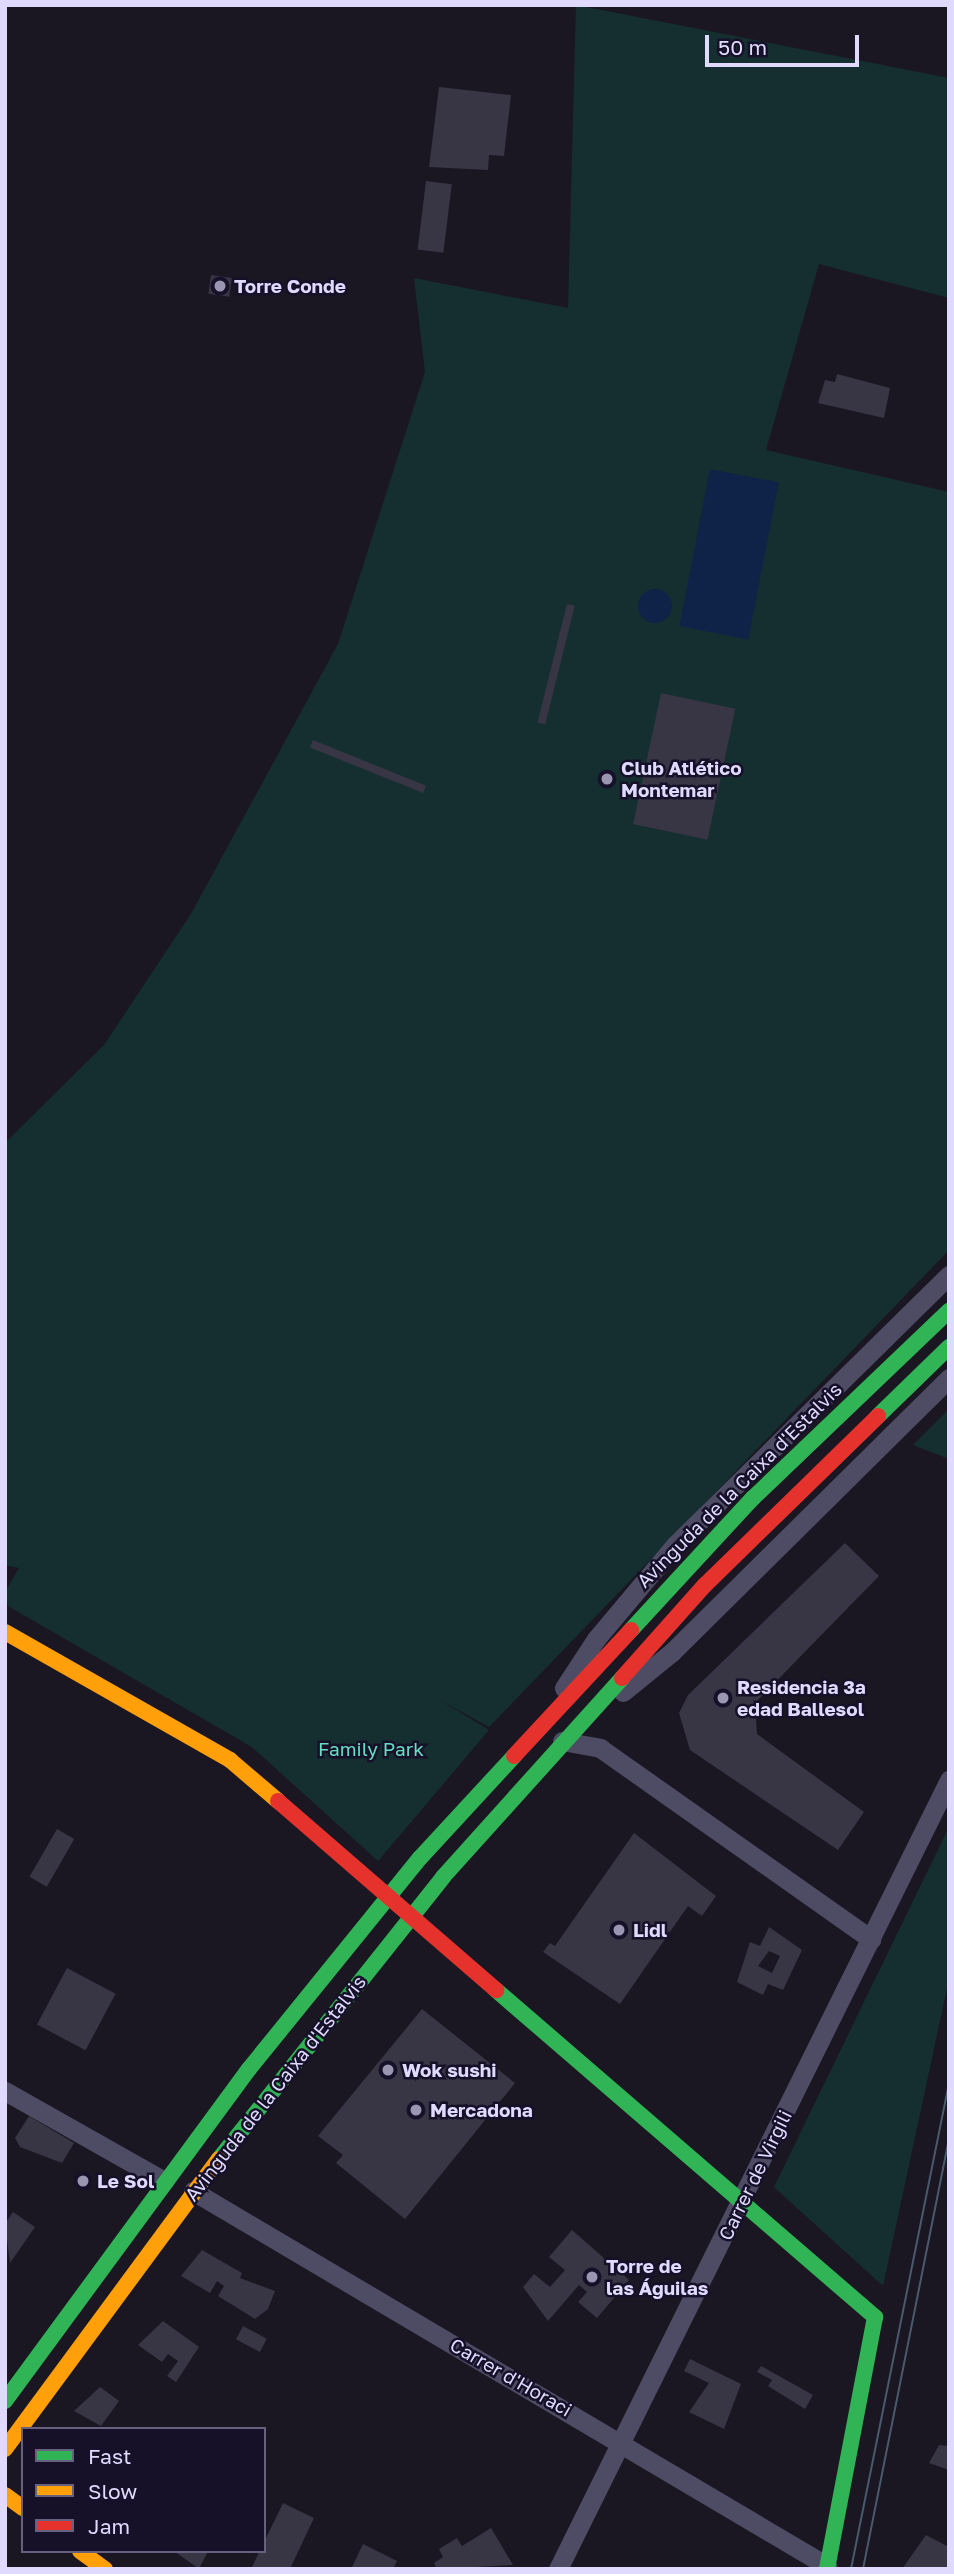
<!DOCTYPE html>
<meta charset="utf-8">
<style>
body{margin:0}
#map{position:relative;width:954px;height:2574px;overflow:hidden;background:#1a1723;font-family:"Golos Text",sans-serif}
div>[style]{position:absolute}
.green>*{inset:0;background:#152f31}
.water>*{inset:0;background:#0f2247;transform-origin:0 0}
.round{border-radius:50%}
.building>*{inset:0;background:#383545;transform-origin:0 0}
.street>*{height:19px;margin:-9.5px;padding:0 9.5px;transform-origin:9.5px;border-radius:9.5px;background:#4e4c64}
.fast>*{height:16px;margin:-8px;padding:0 8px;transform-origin:8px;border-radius:8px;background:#30b455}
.slow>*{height:16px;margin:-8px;padding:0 8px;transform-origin:8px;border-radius:8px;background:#ff9f0a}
.jam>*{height:16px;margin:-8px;padding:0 8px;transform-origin:8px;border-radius:8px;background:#e5322d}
.tram>*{height:2px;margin:-1px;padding:0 1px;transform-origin:1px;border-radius:1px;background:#485b6c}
.dots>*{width:19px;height:19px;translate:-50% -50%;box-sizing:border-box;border:4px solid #161129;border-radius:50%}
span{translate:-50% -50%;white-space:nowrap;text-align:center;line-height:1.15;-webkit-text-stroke:5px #161129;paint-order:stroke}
.poi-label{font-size:19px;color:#dfdafe;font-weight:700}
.left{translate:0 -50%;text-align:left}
.street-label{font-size:19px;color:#dfdafe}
.park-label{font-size:19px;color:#67ddc3}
.frame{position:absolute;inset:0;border:7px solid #dfdafe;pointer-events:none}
.legend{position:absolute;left:21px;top:2427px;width:245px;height:126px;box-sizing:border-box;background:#161129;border:2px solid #66617e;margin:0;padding:9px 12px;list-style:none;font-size:21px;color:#dfdafe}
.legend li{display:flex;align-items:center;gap:14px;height:35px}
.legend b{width:35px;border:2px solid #66617e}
.scale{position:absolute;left:705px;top:35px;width:154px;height:32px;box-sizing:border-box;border:4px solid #dfdafe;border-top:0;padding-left:9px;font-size:21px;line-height:24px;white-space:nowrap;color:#dfdafe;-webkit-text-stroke:5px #161129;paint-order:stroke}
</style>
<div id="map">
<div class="green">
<i style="clip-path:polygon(576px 5px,949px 78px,949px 298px,819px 264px,766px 450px,949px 492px,949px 1250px,489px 1727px,438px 1699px,489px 1730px,378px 1861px,252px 1747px,8px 1606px,5px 1592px,19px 1568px,5px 1565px,5px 1143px,104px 1045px,191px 914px,338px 644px,425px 372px,414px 278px,568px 308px)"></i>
<i style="clip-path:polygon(949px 1409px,949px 1459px,913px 1445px)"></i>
<i style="clip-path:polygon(949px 1827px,949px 1979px,883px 2286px,774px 2187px)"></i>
</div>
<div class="water">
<i style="left:710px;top:469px;width:70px;height:160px;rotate:11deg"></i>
<i class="round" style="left:638px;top:589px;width:34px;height:34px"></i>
</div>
<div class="building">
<i style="clip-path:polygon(439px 87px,511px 95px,504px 156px,489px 155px,488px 170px,429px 167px)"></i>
<i style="left:426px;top:181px;width:26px;height:69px;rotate:7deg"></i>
<i style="left:211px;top:275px;width:21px;height:19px;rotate:8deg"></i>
<i style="clip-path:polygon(837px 374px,890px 388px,884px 418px,818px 403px,825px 380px,835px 382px)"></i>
<i style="left:567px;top:604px;width:8px;height:122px;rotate:14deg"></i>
<i style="left:661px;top:693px;width:76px;height:134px;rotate:12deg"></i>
<i style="left:313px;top:740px;width:122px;height:8px;rotate:22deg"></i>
<i style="clip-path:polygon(845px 1543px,879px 1576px,755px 1703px,757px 1734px,864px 1812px,838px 1850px,690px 1750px,679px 1713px,688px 1695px)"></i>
<i style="left:57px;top:1829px;width:20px;height:55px;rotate:30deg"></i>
<i style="clip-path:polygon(634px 1833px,716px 1896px,702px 1916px,688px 1906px,620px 2004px,543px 1952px,550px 1943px,555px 1946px)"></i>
<i style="clip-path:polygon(evenodd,769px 1927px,802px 1950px,783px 1990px,768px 1984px,763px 1995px,737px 1982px,750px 1942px,760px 1946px,769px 1927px,769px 1951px,780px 1956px,772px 1973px,758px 1966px,769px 1951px)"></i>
<i style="left:67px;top:1968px;width:55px;height:64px;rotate:28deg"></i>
<i style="clip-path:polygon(422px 2009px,515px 2083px,405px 2219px,336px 2163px,343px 2155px,318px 2136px)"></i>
<i style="clip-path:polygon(29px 2116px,74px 2143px,62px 2163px,20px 2147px,15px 2138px)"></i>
<i style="clip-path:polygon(13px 2212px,35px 2227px,10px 2263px,5px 2224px)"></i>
<i style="clip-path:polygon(572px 2230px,629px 2280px,597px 2318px,578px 2302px,587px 2292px,579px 2285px,548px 2321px,523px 2287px,534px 2274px,550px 2287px,565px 2270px,549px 2257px)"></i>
<i style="clip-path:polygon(202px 2250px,242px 2273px,240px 2278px,275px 2291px,268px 2309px,255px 2319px,218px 2296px,224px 2286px,217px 2281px,210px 2293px,181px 2276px)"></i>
<i style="clip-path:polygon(163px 2321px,199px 2347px,176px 2382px,167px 2376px,178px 2361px,168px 2354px,162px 2362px,138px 2345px)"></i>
<i style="left:243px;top:2326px;width:27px;height:15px;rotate:28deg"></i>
<i style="clip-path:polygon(690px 2359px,741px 2384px,724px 2429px,689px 2412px,709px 2383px,684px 2371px)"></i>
<i style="clip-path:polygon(761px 2366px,813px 2395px,805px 2409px,768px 2386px,772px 2380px,757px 2372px)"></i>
<i style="clip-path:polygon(100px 2387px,119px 2401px,101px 2426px,74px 2411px)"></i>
<i style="clip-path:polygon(939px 2445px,949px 2446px,949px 2470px,929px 2463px)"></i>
<i style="clip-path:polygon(283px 2503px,314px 2518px,290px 2569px,251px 2569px)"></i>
<i style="clip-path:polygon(491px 2528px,513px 2565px,437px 2569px,434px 2563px,443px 2557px,439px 2549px,457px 2538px,462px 2546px)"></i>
<i style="clip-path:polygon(926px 2535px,949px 2547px,949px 2569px,902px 2569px)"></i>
<i style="clip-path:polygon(363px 2544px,397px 2561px,393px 2569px,351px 2569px)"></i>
<i style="clip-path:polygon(174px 2551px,208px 2551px,199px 2569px)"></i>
</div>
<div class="street">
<i style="left:564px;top:1688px;width:59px;rotate:-56.9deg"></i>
<i style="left:596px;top:1639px;width:123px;rotate:-50deg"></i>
<i style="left:675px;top:1545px;width:385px;rotate:-44.6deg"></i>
<i style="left:623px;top:1692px;width:63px;rotate:-39.2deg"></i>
<i style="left:672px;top:1652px;width:390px;rotate:-44.7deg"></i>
<i style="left:562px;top:1741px;width:39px;rotate:10deg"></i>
<i style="left:600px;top:1748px;width:332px;rotate:35.2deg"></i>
<i style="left:5px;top:2091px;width:183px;rotate:29.5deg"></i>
<i style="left:193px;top:2191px;width:737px;rotate:30.6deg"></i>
<i style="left:558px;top:2569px;width:881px;rotate:-63.64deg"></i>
</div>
<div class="fast">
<i style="left:878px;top:1416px;width:99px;rotate:-44.2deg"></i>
<i style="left:631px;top:1630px;width:180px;rotate:-47.3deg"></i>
<i style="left:753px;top:1498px;width:271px;rotate:-43.7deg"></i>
<i style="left:496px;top:1990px;width:501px;rotate:40.79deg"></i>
<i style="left:875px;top:2317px;width:257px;rotate:100.8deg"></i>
<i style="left:219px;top:2159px;width:360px;rotate:-51.5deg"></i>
<i style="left:443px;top:1877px;width:268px;rotate:-48deg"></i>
<i style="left:5px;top:2401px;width:412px;rotate:-53.7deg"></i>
<i style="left:249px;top:2069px;width:272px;rotate:-51deg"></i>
<i style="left:420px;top:1858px;width:139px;rotate:-47.3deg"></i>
</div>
<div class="slow">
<i style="left:5px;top:1632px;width:259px;rotate:29.6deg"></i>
<i style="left:230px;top:1760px;width:63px;rotate:40.5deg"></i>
<i style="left:5px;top:2449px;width:360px;rotate:-53.6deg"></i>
<i style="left:5px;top:2495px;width:22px;rotate:36deg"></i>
<i style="left:80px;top:2551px;width:31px;rotate:36deg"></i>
</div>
<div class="jam">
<i style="left:622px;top:1678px;width:125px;rotate:-48.3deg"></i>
<i style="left:705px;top:1585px;width:242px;rotate:-44.3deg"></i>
<i style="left:514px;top:1756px;width:172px;rotate:-47.1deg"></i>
<i style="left:278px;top:1801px;width:289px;rotate:40.9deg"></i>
</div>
<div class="tram">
<i style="left:851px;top:2569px;width:498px;rotate:-78.6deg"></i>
<i style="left:863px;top:2569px;width:439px;rotate:-78.7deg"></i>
</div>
<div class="dots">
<i style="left:220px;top:286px;background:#9a96b1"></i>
<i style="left:607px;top:779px;background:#9a96b1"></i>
<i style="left:723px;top:1698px;background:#9a96b1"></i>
<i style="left:619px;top:1930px;background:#9a96b1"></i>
<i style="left:388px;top:2070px;background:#9a96b1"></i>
<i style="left:416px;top:2110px;background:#9a96b1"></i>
<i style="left:83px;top:2181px;background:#9a96b1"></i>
<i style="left:592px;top:2277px;background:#9a96b1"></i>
</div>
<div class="poi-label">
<span class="left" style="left:234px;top:286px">Torre Conde</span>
<span class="left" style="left:621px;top:779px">Club Atlético<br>Montemar</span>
<span class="left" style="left:737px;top:1698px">Residencia 3ª<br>edad Ballesol</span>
<span class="left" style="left:633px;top:1930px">Lidl</span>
<span class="left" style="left:402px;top:2070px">Wok sushi</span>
<span class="left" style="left:430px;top:2110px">Mercadona</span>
<span class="left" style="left:97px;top:2181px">Le Sol</span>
<span class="left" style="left:606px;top:2277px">Torre de<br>las Águilas</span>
</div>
<div class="street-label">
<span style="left:739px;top:1485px;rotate:-45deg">Avinguda de la Caixa d'Estalvis</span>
<span style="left:275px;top:2088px;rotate:-52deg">Avinguda de la Caixa d'Estalvis</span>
<span style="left:755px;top:2175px;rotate:-64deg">Carrer de Virgili</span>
<span style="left:511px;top:2377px;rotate:30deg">Carrer d'Horaci</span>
</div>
<div class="park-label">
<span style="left:371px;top:1749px">Family Park</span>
</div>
<div class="frame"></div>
<ul class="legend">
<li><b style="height:9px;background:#30b455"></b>Fast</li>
<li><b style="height:9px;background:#ff9f0a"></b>Slow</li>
<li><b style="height:9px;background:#e5322d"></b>Jam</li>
</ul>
<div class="scale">50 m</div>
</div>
